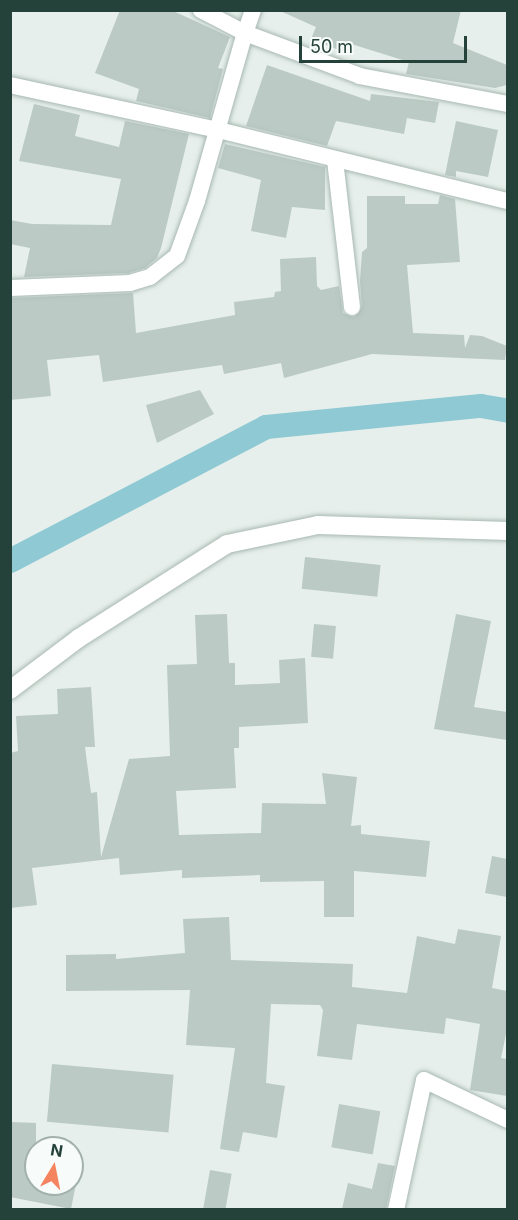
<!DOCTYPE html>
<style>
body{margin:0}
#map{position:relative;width:518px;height:1220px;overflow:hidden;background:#e6efeb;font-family:Inter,sans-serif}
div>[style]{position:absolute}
.canal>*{height:24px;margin:-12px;padding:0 12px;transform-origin:12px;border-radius:12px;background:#8ec9d4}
.building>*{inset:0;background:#bbcac4;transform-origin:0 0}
.roads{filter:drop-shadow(0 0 2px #a8b8b2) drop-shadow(0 0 2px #a8b8b2)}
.street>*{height:16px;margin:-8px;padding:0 8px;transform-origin:8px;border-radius:8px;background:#fff}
.secondary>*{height:18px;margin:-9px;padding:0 9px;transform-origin:9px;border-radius:9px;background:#fff}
span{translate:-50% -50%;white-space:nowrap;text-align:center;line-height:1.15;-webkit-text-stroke:5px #f7fbf9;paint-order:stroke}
.frame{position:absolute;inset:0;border:12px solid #24423a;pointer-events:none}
.north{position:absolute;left:24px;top:1136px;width:60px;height:60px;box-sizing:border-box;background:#f7fbf9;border:2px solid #a3b1ad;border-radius:50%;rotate:10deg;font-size:16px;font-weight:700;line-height:24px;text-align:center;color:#24423a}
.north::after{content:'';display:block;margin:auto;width:21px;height:27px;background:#f4845f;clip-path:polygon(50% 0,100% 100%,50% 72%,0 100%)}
.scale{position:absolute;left:299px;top:36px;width:168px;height:27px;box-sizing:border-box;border:3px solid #24423a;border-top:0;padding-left:8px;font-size:18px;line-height:21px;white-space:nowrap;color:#24423a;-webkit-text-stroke:4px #f7fbf9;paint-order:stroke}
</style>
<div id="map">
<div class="canal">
<i style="left:10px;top:561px;width:289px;rotate:-27.6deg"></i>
<i style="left:266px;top:427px;width:216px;rotate:-5.6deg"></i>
<i style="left:481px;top:406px;width:27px;rotate:10deg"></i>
</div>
<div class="building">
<i style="clip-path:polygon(120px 10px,171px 10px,230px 37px,218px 68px,223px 69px,210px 118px,136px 101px,139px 89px,95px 73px)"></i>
<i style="clip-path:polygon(278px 10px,461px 10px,453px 43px,507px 65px,507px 85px,495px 88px,406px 74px,409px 62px,348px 43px,344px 52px,311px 39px,316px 27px)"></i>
<i style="clip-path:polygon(267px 65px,370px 101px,371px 94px,439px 102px,435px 123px,407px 118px,404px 134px,336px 121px,327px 146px,246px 126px)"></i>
<i style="clip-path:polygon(34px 104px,80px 115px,75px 136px,119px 147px,125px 121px,189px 134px,161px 248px,157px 258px,145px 268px,128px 273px,24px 277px,30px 248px,10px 244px,10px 220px,32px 224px,111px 225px,121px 179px,19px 161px)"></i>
<i style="clip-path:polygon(456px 121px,498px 130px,488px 177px,456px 171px,456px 177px,445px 175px)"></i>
<i style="clip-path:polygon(225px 144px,325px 167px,325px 210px,292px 207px,286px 238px,251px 231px,261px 180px,218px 168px)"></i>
<i style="clip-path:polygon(440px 195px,455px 199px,460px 262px,407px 265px,413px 333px,464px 335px,465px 348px,470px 335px,482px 336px,507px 346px,505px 360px,372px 354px,284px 378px,281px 363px,224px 374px,222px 365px,103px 382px,99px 355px,47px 360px,51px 396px,10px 400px,10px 298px,133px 293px,136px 333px,235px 315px,234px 302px,274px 297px,275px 292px,281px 291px,280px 259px,316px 257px,317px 286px,321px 290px,339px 286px,343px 313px,354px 317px,362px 306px,360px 281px,362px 252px,367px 248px,367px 196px,405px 196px,405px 204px,438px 204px)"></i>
<i style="clip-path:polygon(200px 390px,214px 414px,157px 443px,146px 405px)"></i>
<i style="left:305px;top:557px;width:76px;height:32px;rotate:6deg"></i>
<i style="clip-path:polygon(227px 614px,229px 663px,235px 663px,235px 685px,280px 683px,279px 660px,305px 658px,308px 723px,239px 727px,239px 748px,234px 748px,236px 788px,176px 791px,179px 835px,261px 833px,262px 803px,326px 804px,322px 773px,357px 777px,351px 826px,361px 825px,361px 834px,430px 841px,426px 877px,354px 871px,354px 917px,324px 917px,324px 881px,260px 882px,260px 875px,182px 878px,182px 870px,120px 875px,119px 858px,32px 868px,37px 905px,10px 908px,10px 753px,18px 751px,16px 716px,58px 714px,57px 689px,91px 687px,95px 747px,85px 747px,91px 793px,97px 792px,101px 857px,129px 759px,170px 756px,167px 665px,197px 664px,195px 615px)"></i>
<i style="clip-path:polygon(456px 614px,491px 621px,474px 707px,507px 712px,507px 740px,434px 729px)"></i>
<i style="left:314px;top:624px;width:22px;height:33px;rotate:5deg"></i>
<i style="clip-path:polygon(492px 856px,507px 859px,507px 897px,485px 893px)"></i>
<i style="clip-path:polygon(229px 917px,231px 960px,353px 964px,352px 987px,407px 993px,417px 936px,455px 944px,458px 929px,501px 936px,492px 988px,507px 991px,507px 1029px,501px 1058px,507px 1059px,507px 1096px,470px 1090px,480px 1024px,446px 1018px,444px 1034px,357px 1024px,352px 1060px,317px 1056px,323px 1010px,320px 1005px,271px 1004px,266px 1083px,285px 1086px,277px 1138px,243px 1132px,239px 1152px,220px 1149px,235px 1048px,186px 1045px,190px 990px,66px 991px,66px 955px,116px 954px,116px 959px,185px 953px,183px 919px)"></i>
<i style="left:52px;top:1064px;width:122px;height:58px;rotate:5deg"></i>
<i style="left:339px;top:1104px;width:42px;height:44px;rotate:10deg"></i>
<i style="clip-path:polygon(10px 1122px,36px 1123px,36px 1184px,76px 1184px,71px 1209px,10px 1197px)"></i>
<i style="clip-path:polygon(378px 1163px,395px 1166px,386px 1209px,342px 1209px,348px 1183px,372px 1189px)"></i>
<i style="left:210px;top:1170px;width:22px;height:39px;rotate:10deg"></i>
</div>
<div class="roads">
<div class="street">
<i style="left:253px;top:10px;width:24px;rotate:109deg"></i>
<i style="left:245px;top:33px;width:123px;rotate:20.5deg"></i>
<i style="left:360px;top:76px;width:151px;rotate:10.7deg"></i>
<i style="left:10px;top:85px;width:213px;rotate:12.2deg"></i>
<i style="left:218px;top:130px;width:299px;rotate:13.8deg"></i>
<i style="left:335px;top:160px;width:148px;rotate:83.4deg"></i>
<i style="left:10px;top:288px;width:120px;rotate:-2.4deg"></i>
<i style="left:130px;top:283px;width:21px;rotate:-17deg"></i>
<i style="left:150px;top:277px;width:34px;rotate:-38deg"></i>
<i style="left:177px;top:256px;width:59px;rotate:-70deg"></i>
<i style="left:197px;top:201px;width:175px;rotate:-74.1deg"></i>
<i style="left:245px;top:33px;width:50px;rotate:-152.4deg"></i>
<i style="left:396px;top:1210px;width:133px;rotate:-77.8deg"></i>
<i style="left:424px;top:1080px;width:93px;rotate:25.5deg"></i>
</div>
<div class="secondary">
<i style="left:10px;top:690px;width:86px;rotate:-37deg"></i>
<i style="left:79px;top:638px;width:175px;rotate:-32.4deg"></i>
<i style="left:227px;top:544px;width:93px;rotate:-11.8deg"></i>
<i style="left:318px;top:525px;width:190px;rotate:1.8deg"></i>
</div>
</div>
<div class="frame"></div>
<div class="north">N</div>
<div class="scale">50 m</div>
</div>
